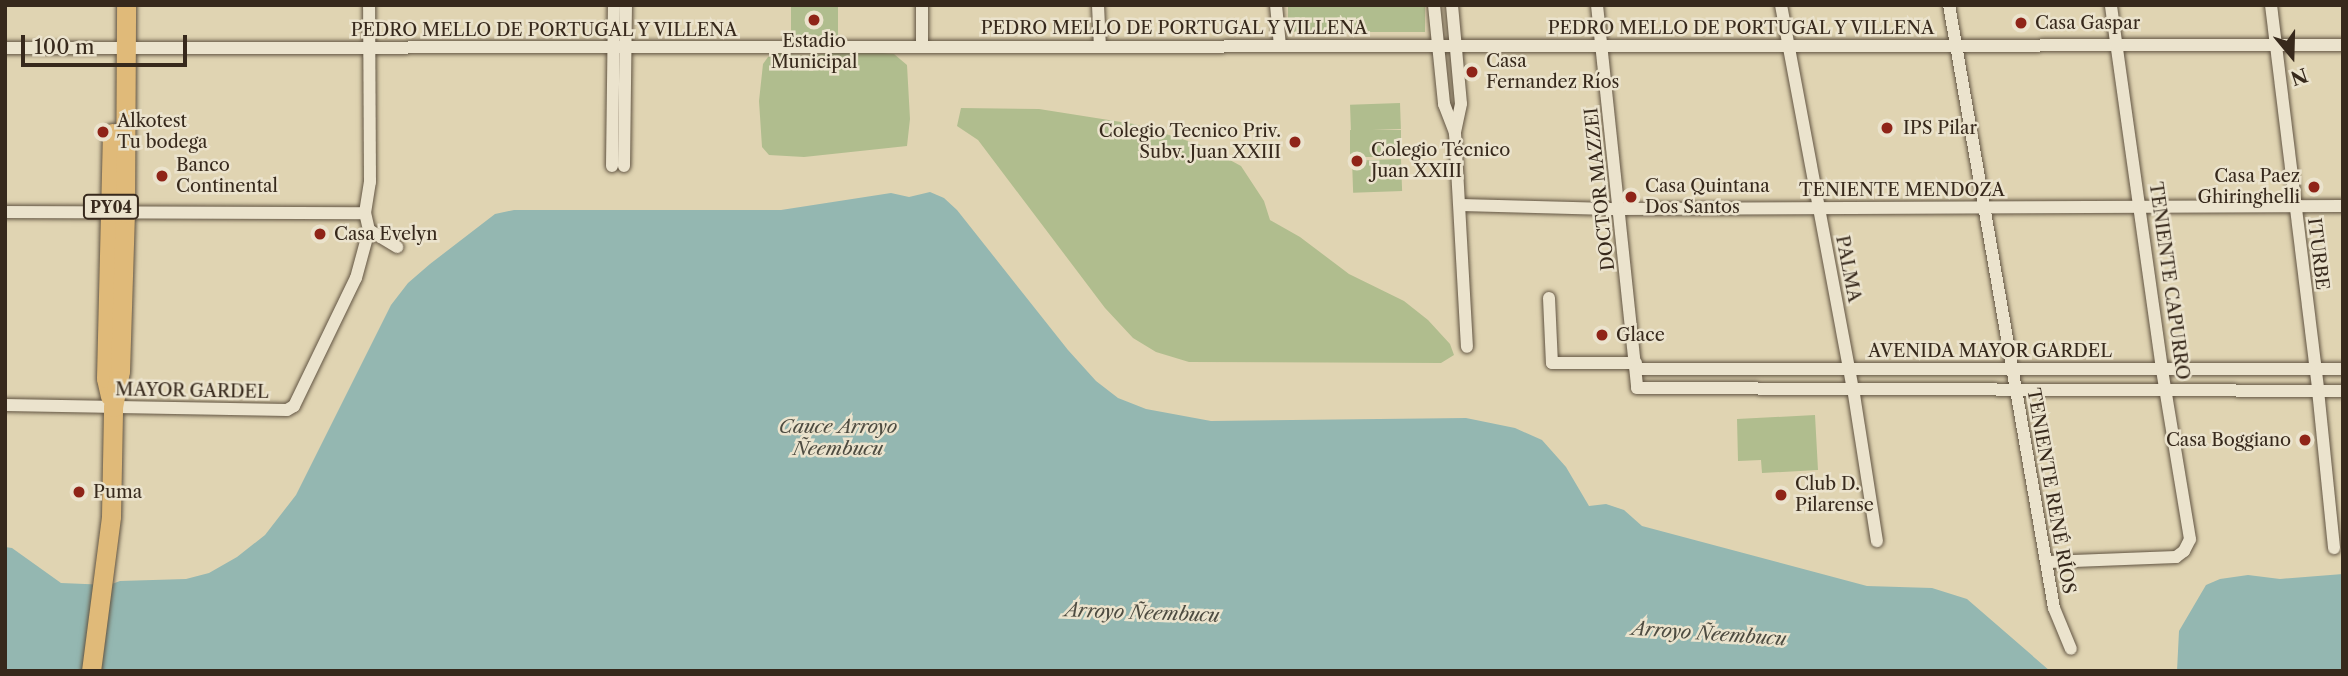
<!DOCTYPE html>
<meta charset="utf-8">
<style>
body{margin:0}
#map{position:relative;width:2348px;height:676px;overflow:hidden;background:#e0d4b2;font-family:"Libre Caslon Text",serif}
div>[style]{position:absolute}
.green>*{inset:0;background:#b0bd8e;transform-origin:0 0}
.water>*{inset:0;background:#94b7b1}
.roads{filter:drop-shadow(0 0 2px #615442) drop-shadow(0 0 2px #615442)}
.street>*{height:12px;margin:-6px;padding:0 6px;transform-origin:6px;border-radius:6px;background:#ebe3cd}
.primary>*{height:19px;margin:-9.5px;padding:0 9.5px;transform-origin:9.5px;border-radius:9.5px;background:#e0ba79}
.dots>*{width:19px;height:19px;translate:-50% -50%;box-sizing:border-box;border:4px solid #ebe3cd;border-radius:50%}
span{translate:-50% -50%;white-space:nowrap;text-align:center;line-height:1.15;-webkit-text-stroke:5px #ebe3cd;paint-order:stroke}
.shield-label span{padding:2px 5px;background:#ebe3cd;border:2px solid;border-radius:5px;-webkit-text-stroke-width:0}
.shield-label{font-size:16px;color:#37291c;font-weight:700}
.poi-label{font-size:18px;color:#37291c}
.left{translate:0 -50%;text-align:left}
.right{translate:-100% -50%;text-align:right}
.street-label{font-size:18px;color:#37291c}
.water-label{font-size:19px;color:#4e4c41;font-style:italic}
.frame{position:absolute;inset:0;border:7px solid #37291c;pointer-events:none}
.north{position:absolute;left:2257px;top:21px;width:70px;height:70px;-webkit-text-stroke:5px #ebe3cd;paint-order:stroke;rotate:161deg;font-size:19px;font-weight:700;line-height:28px;text-align:center;color:#37291c}
.north::after{content:'';display:block;margin:auto;width:24px;height:32px;background:#37291c;clip-path:polygon(50% 0,100% 100%,50% 72%,0 100%)}
.scale{position:absolute;left:21px;top:35px;width:166px;height:32px;box-sizing:border-box;border:4px solid #37291c;border-top:0;padding-left:9px;font-size:21px;line-height:24px;white-space:nowrap;color:#37291c;-webkit-text-stroke:5px #ebe3cd;paint-order:stroke}
</style>
<div id="map">
<div class="green">
<i style="left:791px;top:5px;width:47px;height:31px"></i>
<i style="left:1288px;top:5px;width:137px;height:27px"></i>
<i style="clip-path:polygon(858px 51px,894px 54px,907px 65px,910px 119px,907px 146px,804px 157px,769px 155px,762px 147px,759px 101px,763px 64px,768px 57px,777px 53px,804px 56px)"></i>
<i style="left:1400px;top:103px;width:26px;height:50px;rotate:88deg"></i>
<i style="clip-path:polygon(961px 108px,1039px 109px,1134px 124px,1204px 146px,1241px 166px,1264px 201px,1270px 220px,1300px 237px,1349px 274px,1404px 301px,1428px 320px,1450px 344px,1454px 355px,1441px 363px,1189px 362px,1156px 352px,1133px 338px,1105px 308px,978px 140px,957px 126px)"></i>
<i style="left:1401px;top:130px;width:27px;height:51px;rotate:90deg"></i>
<i style="left:1401px;top:159px;width:32px;height:49px;rotate:88deg"></i>
<i style="clip-path:polygon(1815px 415px,1818px 470px,1762px 473px,1761px 460px,1738px 461px,1737px 419px)"></i>
</div>
<div class="water">
<i style="clip-path:polygon(930px 192px,944px 198px,957px 210px,1068px 350px,1096px 381px,1118px 398px,1146px 409px,1211px 421px,1466px 418px,1515px 428px,1542px 440px,1566px 467px,1589px 506px,1606px 504px,1624px 510px,1642px 526px,1867px 586px,1932px 588px,1967px 599px,2050px 671px,5px 671px,5px 547px,12px 548px,61px 583px,109px 585px,120px 581px,186px 579px,209px 573px,237px 557px,265px 535px,296px 495px,391px 305px,408px 283px,430px 264px,495px 214px,514px 210px,781px 210px,891px 193px,909px 197px)"></i>
<i style="clip-path:polygon(2343px 574px,2343px 671px,2177px 671px,2179px 631px,2206px 585px,2220px 579px,2248px 575px,2280px 579px)"></i>
</div>
<div class="roads">
<div class="street">
<i style="left:922px;top:5px;width:41px;rotate:90deg"></i>
<i style="left:1098px;top:5px;width:42px;rotate:87.3deg"></i>
<i style="left:1276px;top:5px;width:41px;rotate:84.4deg"></i>
<i style="left:1434px;top:5px;width:100px;rotate:84.2deg"></i>
<i style="left:1444px;top:104px;width:31px;rotate:69deg"></i>
<i style="left:1455px;top:133px;width:214px;rotate:86.8deg"></i>
<i style="left:1452px;top:5px;width:99px;rotate:84.8deg"></i>
<i style="left:1461px;top:104px;width:30px;rotate:102deg"></i>
<i style="left:1597px;top:5px;width:385px;rotate:84deg"></i>
<i style="left:1637px;top:388px;width:706px;rotate:0.24deg"></i>
<i style="left:1781px;top:5px;width:390px;rotate:79.4deg"></i>
<i style="left:1853px;top:388px;width:155px;rotate:81.1deg"></i>
<i style="left:1949px;top:5px;width:612px;rotate:80.12deg"></i>
<i style="left:2054px;top:608px;width:44px;rotate:67.5deg"></i>
<i style="left:2271px;top:5px;width:388px;rotate:83deg"></i>
<i style="left:2318px;top:390px;width:159px;rotate:84.2deg"></i>
<i style="left:5px;top:48px;width:2338px;rotate:-0.07deg"></i>
<i style="left:612px;top:166px;width:161px;rotate:-89.3deg"></i>
<i style="left:624px;top:166px;width:161px;rotate:-89.3deg"></i>
<i style="left:1461px;top:205px;width:158px;rotate:1.5deg"></i>
<i style="left:1619px;top:209px;width:724px;rotate:-0.24deg"></i>
<i style="left:5px;top:212px;width:360px;rotate:0.2deg"></i>
<i style="left:369px;top:230px;width:33px;rotate:31deg"></i>
<i style="left:1549px;top:298px;width:65px;rotate:87.4deg"></i>
<i style="left:1552px;top:363px;width:84px"></i>
<i style="left:1637px;top:369px;width:706px"></i>
<i style="left:5px;top:405px;width:282px;rotate:1deg"></i>
<i style="left:287px;top:410px;width:8px;rotate:-30deg"></i>
<i style="left:294px;top:406px;width:142px;rotate:-64.2deg"></i>
<i style="left:356px;top:278px;width:50px;rotate:-74.8deg"></i>
<i style="left:369px;top:230px;width:17px;rotate:-103deg"></i>
<i style="left:365px;top:213px;width:31px;rotate:-81deg"></i>
<i style="left:370px;top:182px;width:177px;rotate:-90.3deg"></i>
<i style="left:2048px;top:562px;width:128px;rotate:-2.2deg"></i>
<i style="left:2176px;top:557px;width:10px;rotate:-37deg"></i>
<i style="left:2184px;top:551px;width:13px;rotate:-63deg"></i>
<i style="left:2190px;top:539px;width:172px;rotate:-99.4deg"></i>
<i style="left:2162px;top:369px;width:368px;rotate:-98deg"></i>
</div>
<div class="primary">
<i style="left:110px;top:396px;width:18px;rotate:-103deg"></i>
<i style="left:106px;top:378px;width:245px;rotate:-88.6deg"></i>
<i style="left:91px;top:671px;width:156px;rotate:-82.6deg"></i>
<i style="left:111px;top:516px;width:109px;rotate:-88.9deg"></i>
<i style="left:113px;top:407px;width:37px;rotate:-79deg"></i>
<i style="left:120px;top:371px;width:158px;rotate:-88.2deg"></i>
<i style="left:125px;top:213px;width:208px;rotate:-89.7deg"></i>
</div>
</div>
<div class="dots">
<i style="left:814px;top:20px;background:#8f2418"></i>
<i style="left:2021px;top:23px;background:#8f2418"></i>
<i style="left:1472px;top:72px;background:#8f2418"></i>
<i style="left:1887px;top:128px;background:#8f2418"></i>
<i style="left:103px;top:132px;background:#8f2418"></i>
<i style="left:1295px;top:142px;background:#8f2418"></i>
<i style="left:1357px;top:161px;background:#8f2418"></i>
<i style="left:162px;top:176px;background:#8f2418"></i>
<i style="left:2314px;top:187px;background:#8f2418"></i>
<i style="left:1631px;top:197px;background:#8f2418"></i>
<i style="left:320px;top:234px;background:#8f2418"></i>
<i style="left:1602px;top:335px;background:#8f2418"></i>
<i style="left:2305px;top:440px;background:#8f2418"></i>
<i style="left:79px;top:492px;background:#8f2418"></i>
<i style="left:1781px;top:495px;background:#8f2418"></i>
</div>
<div class="shield-label">
<span style="left:111px;top:207px">PY04</span>
</div>
<div class="poi-label">
<span class="left" style="left:2035px;top:23px">Casa Gaspar</span>
<span style="left:814px;top:52px">Estadio<br>Municipal</span>
<span class="left" style="left:1486px;top:72px">Casa<br>Fernandez Ríos</span>
<span class="left" style="left:117px;top:132px">Alkotest<br>Tu bodega</span>
<span class="left" style="left:1903px;top:128px">IPS Pilar</span>
<span class="right" style="left:1281px;top:142px">Colegio Tecnico Priv.<br>Subv. Juan XXIII</span>
<span class="left" style="left:1371px;top:161px">Colegio Técnico<br>Juan XXIII</span>
<span class="left" style="left:176px;top:176px">Banco<br>Continental</span>
<span class="right" style="left:2300px;top:187px">Casa Paez<br>Ghiringhelli</span>
<span class="left" style="left:1645px;top:197px">Casa Quintana<br>Dos Santos</span>
<span class="left" style="left:334px;top:234px">Casa Evelyn</span>
<span class="left" style="left:1616px;top:335px">Glace</span>
<span class="right" style="left:2291px;top:440px">Casa Boggiano</span>
<span class="left" style="left:1795px;top:495px">Club D.<br>Pilarense</span>
<span class="left" style="left:93px;top:492px">Puma</span>
</div>
<div class="street-label">
<span style="left:1174px;top:28px">PEDRO MELLO DE PORTUGAL Y VILLENA</span>
<span style="left:1741px;top:28px">PEDRO MELLO DE PORTUGAL Y VILLENA</span>
<span style="left:544px;top:30px">PEDRO MELLO DE PORTUGAL Y VILLENA</span>
<span style="left:1600px;top:189px;rotate:-96deg">DOCTOR MAZZEI</span>
<span style="left:1902px;top:190px">TENIENTE MENDOZA</span>
<span style="left:2318px;top:254px;rotate:83deg">ITURBE</span>
<span style="left:1848px;top:269px;rotate:79deg">PALMA</span>
<span style="left:2169px;top:281px;rotate:82deg">TENIENTE CAPURRO</span>
<span style="left:1990px;top:351px">AVENIDA MAYOR GARDEL</span>
<span style="left:192px;top:391px;rotate:1deg">MAYOR GARDEL</span>
<span style="left:2051px;top:491px;rotate:80deg">TENIENTE RENÉ RÍOS</span>
</div>
<div class="water-label">
<span style="left:838px;top:438px">Cauce Arroyo<br>Ñeembucu</span>
<span style="left:1142px;top:613px;rotate:2deg">Arroyo Ñeembucu</span>
<span style="left:1709px;top:634px;rotate:4deg">Arroyo Ñeembucu</span>
</div>
<div class="frame"></div>
<div class="north">N</div>
<div class="scale">100 m</div>
</div>
